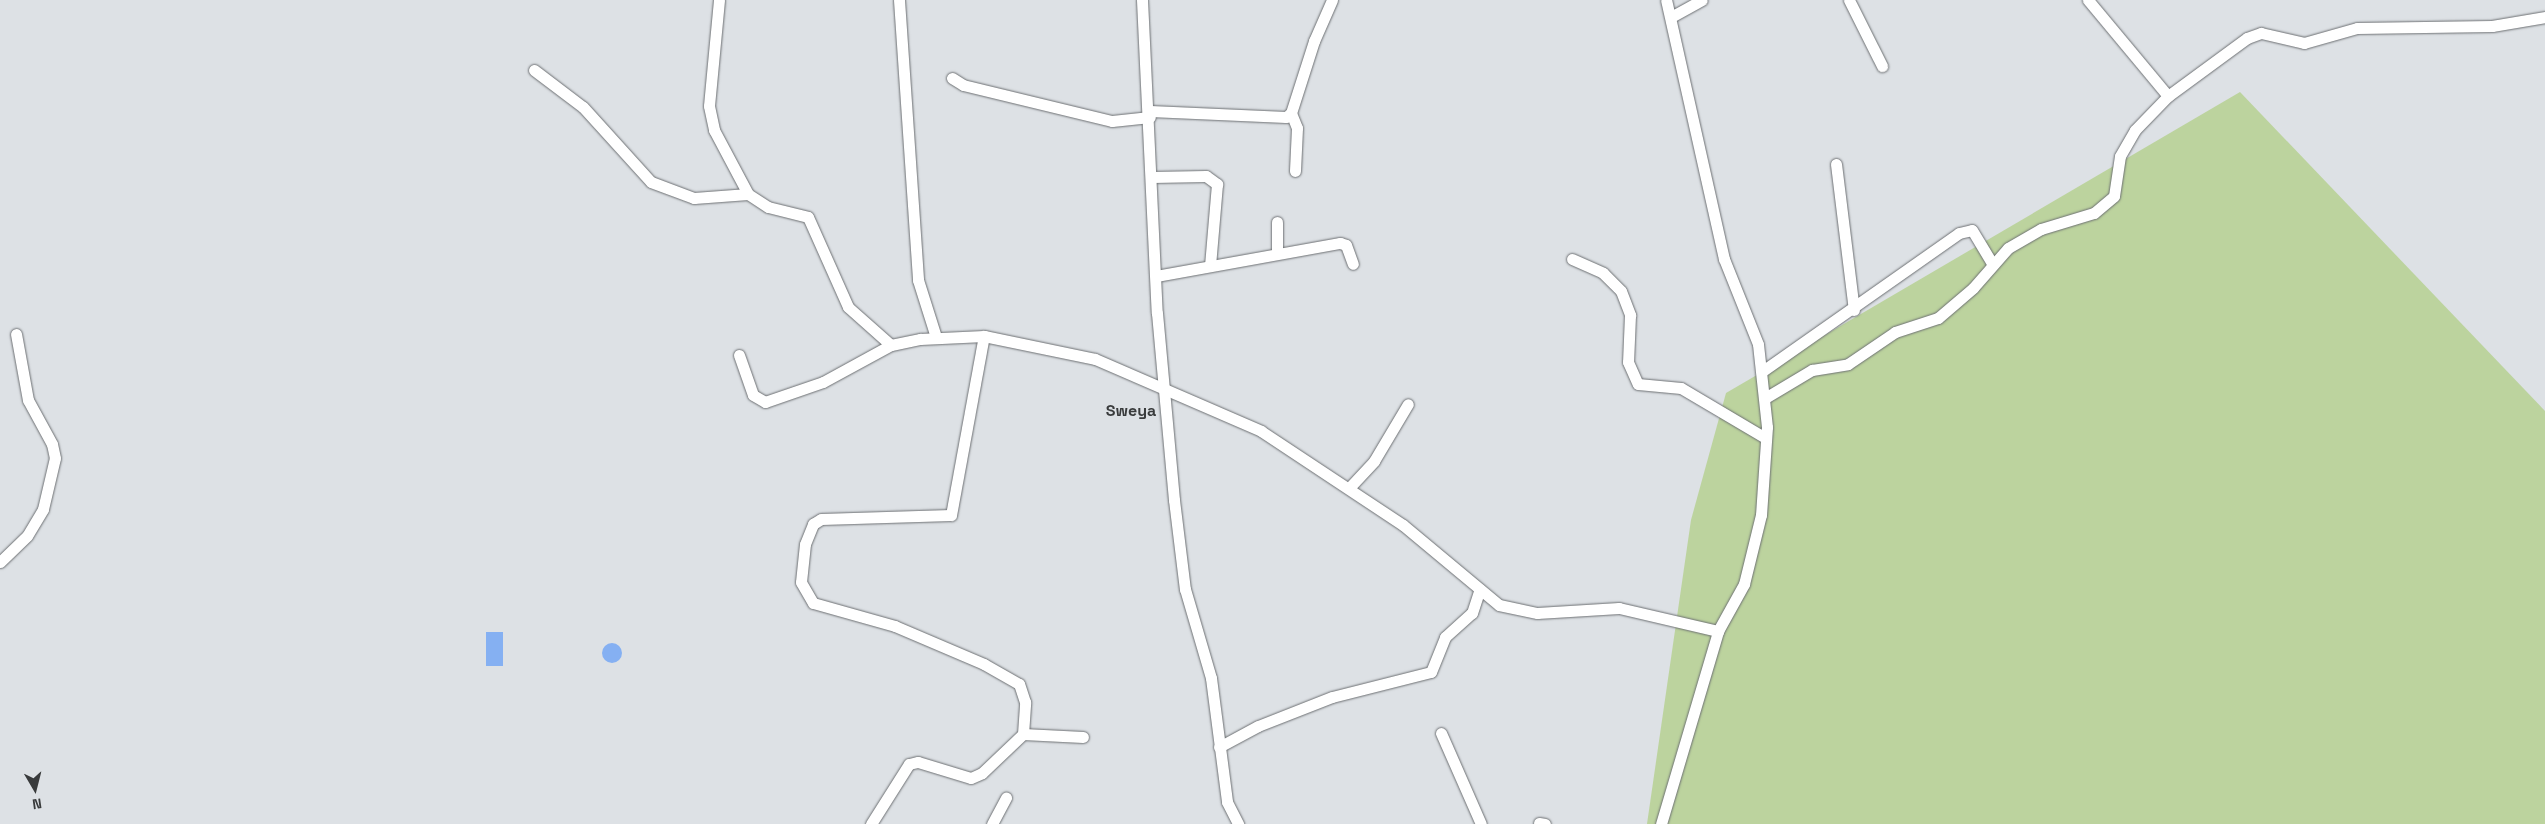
<!DOCTYPE html>
<style>
body{margin:0}
#map{position:relative;width:2545px;height:824px;overflow:hidden;background:#dde1e5;font-family:"Space Grotesk",sans-serif}
div>[style]{position:absolute}
.green>*{inset:0;background:#bcd39e}
.water>*{inset:0;background:#85b0f2;transform-origin:0 0}
.round{border-radius:50%}
.roads{filter:drop-shadow(0 0 1px #6c6f72) drop-shadow(0 0 1px #6c6f72)}
.minor>*{height:11px;margin:-5.5px;padding:0 5.5px;transform-origin:5.5px;border-radius:5.5px;background:#fff}
span{translate:-50% -50%;white-space:nowrap;text-align:center;line-height:1.15;-webkit-text-stroke:4px #dde1e5;paint-order:stroke}
.quarter-label{font-size:16px;color:#393b3c;font-weight:700}
.north{position:absolute;left:10px;top:764px;width:50px;height:50px;-webkit-text-stroke:4px #dde1e5;paint-order:stroke;rotate:172deg;font-size:14px;font-weight:700;line-height:20px;text-align:center;color:#393b3c}
.north::after{content:'';display:block;margin:auto;width:18px;height:22px;background:#393b3c;clip-path:polygon(50% 0,100% 100%,50% 72%,0 100%)}
</style>
<div id="map">
<div class="green">
<i style="clip-path:polygon(2240px 92px,2545px 411px,2545px 824px,1647px 824px,1691px 520px,1726px 393px)"></i>
</div>
<div class="water">
<i style="left:486px;top:632px;width:17px;height:34px"></i>
<i class="round" style="left:602px;top:643px;width:20px;height:20px"></i>
</div>
<div class="roads">
<div class="minor">
<i style="left:719px;top:0;width:106px;rotate:95.4deg"></i>
<i style="left:709px;top:106px;width:25px;rotate:78deg"></i>
<i style="left:714px;top:130px;width:72px;rotate:62deg"></i>
<i style="left:899px;top:0;width:281px;rotate:86.1deg"></i>
<i style="left:918px;top:280px;width:60px;rotate:72.5deg"></i>
<i style="left:1142px;top:0;width:313px;rotate:87.3deg"></i>
<i style="left:1157px;top:313px;width:188px;rotate:84.8deg"></i>
<i style="left:1174px;top:500px;width:90px;rotate:83deg"></i>
<i style="left:1185px;top:589px;width:93px;rotate:73.7deg"></i>
<i style="left:1211px;top:678px;width:125px;rotate:82.6deg"></i>
<i style="left:1227px;top:802px;width:25px;rotate:63deg"></i>
<i style="left:1849px;top:0;width:74px;rotate:63.4deg"></i>
<i style="left:2088px;top:0;width:125px;rotate:50.2deg"></i>
<i style="left:1671px;top:17px;width:35px;rotate:-29deg"></i>
<i style="left:534px;top:70px;width:61px;rotate:37.1deg"></i>
<i style="left:583px;top:107px;width:101px;rotate:47.8deg"></i>
<i style="left:651px;top:182px;width:46px;rotate:20.4deg"></i>
<i style="left:694px;top:198px;width:54px;rotate:-4.2deg"></i>
<i style="left:748px;top:194px;width:24px;rotate:33deg"></i>
<i style="left:768px;top:207px;width:41px;rotate:14deg"></i>
<i style="left:808px;top:217px;width:98px;rotate:66deg"></i>
<i style="left:848px;top:307px;width:57px;rotate:41.5deg"></i>
<i style="left:952px;top:78px;width:13px;rotate:32deg"></i>
<i style="left:963px;top:85px;width:153px;rotate:13.6deg"></i>
<i style="left:1112px;top:121px;width:38px;rotate:-6deg"></i>
<i style="left:1150px;top:111px;width:136px;rotate:2.5deg"></i>
<i style="left:1286px;top:117px;width:6px;rotate:-39deg"></i>
<i style="left:1291px;top:113px;width:76px;rotate:-72.3deg"></i>
<i style="left:1314px;top:41px;width:45px;rotate:-66.3deg"></i>
<i style="left:1291px;top:113px;width:16px;rotate:68deg"></i>
<i style="left:1297px;top:128px;width:43px;rotate:92.7deg"></i>
<i style="left:1836px;top:164px;width:147px;rotate:83deg"></i>
<i style="left:1152px;top:177px;width:54px;rotate:-1.1deg"></i>
<i style="left:1206px;top:176px;width:14px;rotate:36deg"></i>
<i style="left:1217px;top:184px;width:82px;rotate:94.9deg"></i>
<i style="left:1277px;top:251px;width:29px;rotate:-90deg"></i>
<i style="left:1572px;top:259px;width:34px;rotate:24deg"></i>
<i style="left:1603px;top:273px;width:25px;rotate:45deg"></i>
<i style="left:1621px;top:291px;width:26px;rotate:69deg"></i>
<i style="left:1630px;top:315px;width:47px;rotate:92.4deg"></i>
<i style="left:1628px;top:362px;width:24px;rotate:66deg"></i>
<i style="left:1638px;top:384px;width:43px;rotate:5.3deg"></i>
<i style="left:1681px;top:388px;width:96px;rotate:30.6deg"></i>
<i style="left:1156px;top:276px;width:187px;rotate:-10.2deg"></i>
<i style="left:1340px;top:243px;width:6px;rotate:18deg"></i>
<i style="left:1346px;top:245px;width:20px;rotate:70deg"></i>
<i style="left:739px;top:355px;width:42px;rotate:70.7deg"></i>
<i style="left:753px;top:395px;width:14px;rotate:30deg"></i>
<i style="left:765px;top:402px;width:61px;rotate:-19deg"></i>
<i style="left:823px;top:382px;width:77px;rotate:-28.6deg"></i>
<i style="left:891px;top:345px;width:30px;rotate:-12deg"></i>
<i style="left:920px;top:339px;width:64px;rotate:-2.7deg"></i>
<i style="left:984px;top:336px;width:113px;rotate:11.7deg"></i>
<i style="left:1095px;top:359px;width:181px;rotate:23.4deg"></i>
<i style="left:1261px;top:431px;width:170px;rotate:33.5deg"></i>
<i style="left:1403px;top:525px;width:125px;rotate:39.8deg"></i>
<i style="left:1499px;top:605px;width:39px;rotate:12deg"></i>
<i style="left:1537px;top:613px;width:82px;rotate:-3.5deg"></i>
<i style="left:1619px;top:608px;width:102px;rotate:13.1deg"></i>
<i style="left:1764px;top:370px;width:238px;rotate:-35.1deg"></i>
<i style="left:1959px;top:233px;width:13px;rotate:-13deg"></i>
<i style="left:1972px;top:230px;width:39px;rotate:59deg"></i>
<i style="left:1765px;top:398px;width:55px;rotate:-30.8deg"></i>
<i style="left:1812px;top:370px;width:36px;rotate:-9deg"></i>
<i style="left:1848px;top:364px;width:57px;rotate:-34.2deg"></i>
<i style="left:1895px;top:332px;width:45px;rotate:-18deg"></i>
<i style="left:1938px;top:318px;width:46px;rotate:-40.6deg"></i>
<i style="left:1973px;top:288px;width:53px;rotate:-48.8deg"></i>
<i style="left:2008px;top:248px;width:38px;rotate:-30deg"></i>
<i style="left:2041px;top:229px;width:55px;rotate:-16.8deg"></i>
<i style="left:2094px;top:213px;width:26px;rotate:-40deg"></i>
<i style="left:2114px;top:196px;width:40px;rotate:-81.5deg"></i>
<i style="left:2120px;top:156px;width:30px;rotate:-60deg"></i>
<i style="left:2135px;top:130px;width:47px;rotate:-45.9deg"></i>
<i style="left:2168px;top:96px;width:98px;rotate:-36.3deg"></i>
<i style="left:2247px;top:38px;width:15px;rotate:-20deg"></i>
<i style="left:2261px;top:33px;width:44px;rotate:13.1deg"></i>
<i style="left:2304px;top:43px;width:55px;rotate:-15.8deg"></i>
<i style="left:2357px;top:28px;width:135px;rotate:-0.8deg"></i>
<i style="left:2492px;top:26px;width:54px;rotate:-9.6deg"></i>
<i style="left:1349px;top:488px;width:37px;rotate:-47deg"></i>
<i style="left:1374px;top:461px;width:66px;rotate:-59.2deg"></i>
<i style="left:0;top:562px;width:37px;rotate:-44deg"></i>
<i style="left:27px;top:536px;width:31px;rotate:-59deg"></i>
<i style="left:43px;top:509px;width:52px;rotate:-76.8deg"></i>
<i style="left:55px;top:458px;width:14px;rotate:-102deg"></i>
<i style="left:52px;top:444px;width:50px;rotate:-118.6deg"></i>
<i style="left:28px;top:400px;width:67px;rotate:-100.3deg"></i>
<i style="left:1441px;top:733px;width:99px;rotate:66.3deg"></i>
<i style="left:1023px;top:734px;width:60px;rotate:2.9deg"></i>
<i style="left:1219px;top:747px;width:44px;rotate:-28.3deg"></i>
<i style="left:1258px;top:726px;width:79px;rotate:-21.4deg"></i>
<i style="left:1332px;top:697px;width:102px;rotate:-14.2deg"></i>
<i style="left:1431px;top:672px;width:38px;rotate:-68deg"></i>
<i style="left:1445px;top:637px;width:36px;rotate:-42deg"></i>
<i style="left:1472px;top:613px;width:25px;rotate:-72deg"></i>
<i style="left:1539px;top:823px;width:6px;rotate:9deg"></i>
<i style="left:871px;top:824px;width:71px;rotate:-57.7deg"></i>
<i style="left:909px;top:764px;width:9px;rotate:-13deg"></i>
<i style="left:918px;top:762px;width:55px;rotate:16.8deg"></i>
<i style="left:971px;top:778px;width:12px;rotate:-24deg"></i>
<i style="left:982px;top:773px;width:57px;rotate:-43.6deg"></i>
<i style="left:1023px;top:734px;width:32px;rotate:-86deg"></i>
<i style="left:1025px;top:702px;width:19px;rotate:-108deg"></i>
<i style="left:1019px;top:684px;width:40px;rotate:-150.3deg"></i>
<i style="left:984px;top:664px;width:97px;rotate:-156.9deg"></i>
<i style="left:895px;top:626px;width:85px;rotate:-164.3deg"></i>
<i style="left:813px;top:603px;width:24px;rotate:-120deg"></i>
<i style="left:801px;top:582px;width:38px;rotate:-84deg"></i>
<i style="left:805px;top:544px;width:22px;rotate:-68deg"></i>
<i style="left:813px;top:524px;width:9px;rotate:-32deg"></i>
<i style="left:821px;top:519px;width:130px;rotate:-1.8deg"></i>
<i style="left:951px;top:515px;width:182px;rotate:-79.6deg"></i>
<i style="left:992px;top:824px;width:30px;rotate:-62deg"></i>
<i style="left:1661px;top:824px;width:201px;rotate:-73.5deg"></i>
<i style="left:1718px;top:631px;width:54px;rotate:-61deg"></i>
<i style="left:1744px;top:584px;width:71px;rotate:-76.2deg"></i>
<i style="left:1761px;top:515px;width:88px;rotate:-86.1deg"></i>
<i style="left:1767px;top:427px;width:83px;rotate:-96.2deg"></i>
<i style="left:1758px;top:344px;width:92px;rotate:-111.8deg"></i>
<i style="left:1724px;top:259px;width:265px;rotate:-102.6deg"></i>
</div>
</div>
<div class="quarter-label">
<span style="left:1131px;top:411px">Sweya</span>
</div>
<div class="north">N</div>
</div>
